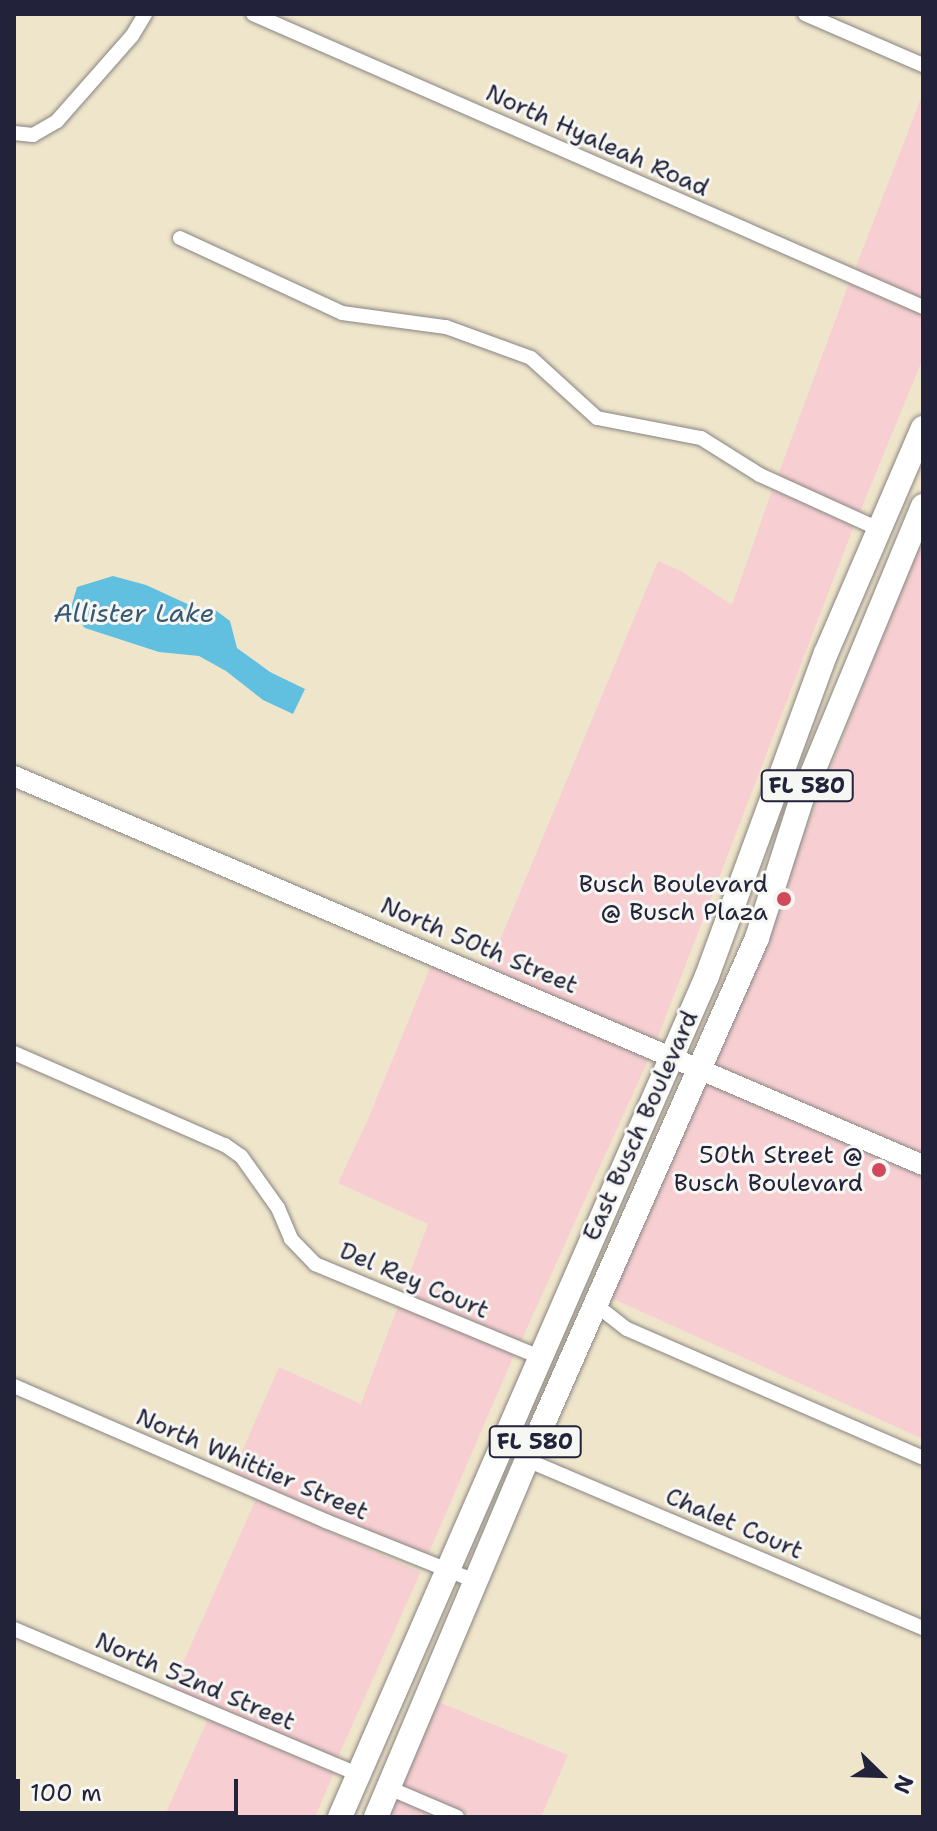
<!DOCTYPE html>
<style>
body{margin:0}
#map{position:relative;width:937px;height:1831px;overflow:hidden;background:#efe5ca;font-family:"Shantell Sans",sans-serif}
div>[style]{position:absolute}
.built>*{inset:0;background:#f7cfd2;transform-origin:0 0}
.water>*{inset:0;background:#61c0df}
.roads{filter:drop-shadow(0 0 2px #888482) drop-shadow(0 0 2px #888482)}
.street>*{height:14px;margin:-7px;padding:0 7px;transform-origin:7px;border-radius:7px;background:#fff}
.secondary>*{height:20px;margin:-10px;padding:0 10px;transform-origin:10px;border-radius:10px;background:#fff}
.primary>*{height:24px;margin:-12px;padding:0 12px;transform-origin:12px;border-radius:12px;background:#fff}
.dots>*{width:22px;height:22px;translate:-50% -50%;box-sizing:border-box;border:4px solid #f6f6f2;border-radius:50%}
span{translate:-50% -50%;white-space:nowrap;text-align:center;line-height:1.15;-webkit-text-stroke:6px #f6f6f2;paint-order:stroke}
.shield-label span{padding:2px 6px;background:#f6f6f2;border:2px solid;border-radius:6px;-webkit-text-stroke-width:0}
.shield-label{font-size:22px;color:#22223b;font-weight:700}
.street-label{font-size:24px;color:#22223b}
.poi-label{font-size:24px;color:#22223b}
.right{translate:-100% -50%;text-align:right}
.water-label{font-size:26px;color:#385974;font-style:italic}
.frame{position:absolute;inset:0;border:16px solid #22223b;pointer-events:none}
.north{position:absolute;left:841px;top:1735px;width:80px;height:80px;-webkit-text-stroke:6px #f6f6f2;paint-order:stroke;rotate:113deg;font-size:22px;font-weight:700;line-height:32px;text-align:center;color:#22223b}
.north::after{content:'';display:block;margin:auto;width:28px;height:36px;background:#22223b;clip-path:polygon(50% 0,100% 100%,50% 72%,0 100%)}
.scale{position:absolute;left:16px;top:1779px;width:222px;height:36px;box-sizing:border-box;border:4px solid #22223b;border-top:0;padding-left:10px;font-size:24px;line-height:28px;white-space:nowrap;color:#22223b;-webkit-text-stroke:6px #f6f6f2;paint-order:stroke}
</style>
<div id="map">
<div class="built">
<i style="clip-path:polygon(923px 93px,923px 299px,855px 269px)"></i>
<i style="clip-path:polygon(849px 283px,923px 316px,923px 358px,860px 512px,778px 475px)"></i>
<i style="clip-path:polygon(772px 490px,854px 526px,656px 1042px,485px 969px,493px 957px,658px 561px,681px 571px,732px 605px)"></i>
<i style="clip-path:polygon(923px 537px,923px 1157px,711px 1065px)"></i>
<i style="clip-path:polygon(432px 963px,650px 1056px,521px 1341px,403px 1292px,428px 1224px,338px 1183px,369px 1117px)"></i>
<i style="clip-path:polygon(705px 1079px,923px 1173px,923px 1439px,609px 1297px)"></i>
<i style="clip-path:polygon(398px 1306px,514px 1355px,427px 1557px,233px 1472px,279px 1367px,361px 1404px)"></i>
<i style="left:256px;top:1499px;width:180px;height:207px;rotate:24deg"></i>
<i style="clip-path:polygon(436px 1701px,568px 1755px,541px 1817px,476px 1817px,400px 1785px)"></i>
<i style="clip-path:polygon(208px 1719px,334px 1773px,315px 1817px,164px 1817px)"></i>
<i style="clip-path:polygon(394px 1799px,437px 1817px,386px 1817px)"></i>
</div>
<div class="water">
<i style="clip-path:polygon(113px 576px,146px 585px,194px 607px,214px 609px,230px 621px,237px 648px,270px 672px,305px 689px,293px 714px,263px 700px,226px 671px,199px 656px,159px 652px,85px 628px,70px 611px,77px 587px)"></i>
</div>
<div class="roads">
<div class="street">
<i style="left:253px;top:14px;width:731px;rotate:23.62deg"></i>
<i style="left:805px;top:14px;width:129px;rotate:23.4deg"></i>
<i style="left:14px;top:133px;width:19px;rotate:6deg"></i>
<i style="left:33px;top:135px;width:28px;rotate:-30deg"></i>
<i style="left:57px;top:121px;width:113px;rotate:-48.6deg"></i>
<i style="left:132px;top:36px;width:26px;rotate:-59deg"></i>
<i style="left:180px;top:238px;width:179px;rotate:24.8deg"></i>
<i style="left:342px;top:313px;width:105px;rotate:7.7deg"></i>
<i style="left:446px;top:327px;width:90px;rotate:20deg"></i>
<i style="left:531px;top:358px;width:89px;rotate:42.3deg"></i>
<i style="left:597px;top:418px;width:106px;rotate:10.9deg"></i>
<i style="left:701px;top:438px;width:70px;rotate:32.1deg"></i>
<i style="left:760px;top:475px;width:131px;rotate:24.4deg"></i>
<i style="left:14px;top:1053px;width:230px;rotate:23.6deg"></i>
<i style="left:225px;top:1145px;width:19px;rotate:35deg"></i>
<i style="left:241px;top:1156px;width:64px;rotate:54.6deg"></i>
<i style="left:278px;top:1208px;width:34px;rotate:67deg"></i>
<i style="left:291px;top:1239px;width:35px;rotate:46deg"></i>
<i style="left:315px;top:1264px;width:243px;rotate:22.5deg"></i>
<i style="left:596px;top:1305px;width:39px;rotate:38deg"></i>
<i style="left:627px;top:1329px;width:323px;rotate:23.5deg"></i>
<i style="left:14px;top:1386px;width:340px;rotate:23.4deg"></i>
<i style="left:326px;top:1521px;width:161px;rotate:21.9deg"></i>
<i style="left:527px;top:1460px;width:430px;rotate:23deg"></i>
<i style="left:14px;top:1629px;width:375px;rotate:22.9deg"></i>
<i style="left:389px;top:1788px;width:74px;rotate:23.1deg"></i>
</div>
<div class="secondary">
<i style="left:14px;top:776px;width:989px;rotate:23.17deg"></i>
</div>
<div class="primary">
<i style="left:340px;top:1817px;width:918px;rotate:-66.42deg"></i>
<i style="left:707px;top:976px;width:344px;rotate:-69.8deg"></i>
<i style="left:826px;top:653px;width:245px;rotate:-66.7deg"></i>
<i style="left:376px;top:1817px;width:388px;rotate:-67.1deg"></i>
<i style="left:527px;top:1460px;width:570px;rotate:-66.22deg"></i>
<i style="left:757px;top:938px;width:147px;rotate:-72.2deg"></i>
<i style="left:802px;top:798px;width:316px;rotate:-67.5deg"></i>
</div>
</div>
<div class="dots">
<i style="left:784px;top:899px;background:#d1495b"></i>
<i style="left:879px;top:1170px;background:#d1495b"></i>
</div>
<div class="shield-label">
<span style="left:807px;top:786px">FL 580</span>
<span style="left:535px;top:1442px">FL 580</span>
</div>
<div class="street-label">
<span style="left:597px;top:141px;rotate:24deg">North Hyaleah Road</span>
<span style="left:479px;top:946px;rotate:23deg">North 50th Street</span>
<span style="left:641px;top:1126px;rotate:-66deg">East Busch Boulevard</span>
<span style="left:414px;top:1281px;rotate:23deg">Del Rey Court</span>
<span style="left:252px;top:1465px;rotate:23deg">North Whittier Street</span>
<span style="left:734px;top:1524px;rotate:23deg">Chalet Court</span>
<span style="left:195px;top:1682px;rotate:23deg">North 52nd Street</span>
</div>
<div class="poi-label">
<span class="right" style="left:768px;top:899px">Busch Boulevard<br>@ Busch Plaza</span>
<span class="right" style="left:863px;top:1170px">50th Street @<br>Busch Boulevard</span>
</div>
<div class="water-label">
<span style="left:134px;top:613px">Allister Lake</span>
</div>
<div class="frame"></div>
<div class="north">N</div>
<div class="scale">100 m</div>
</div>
